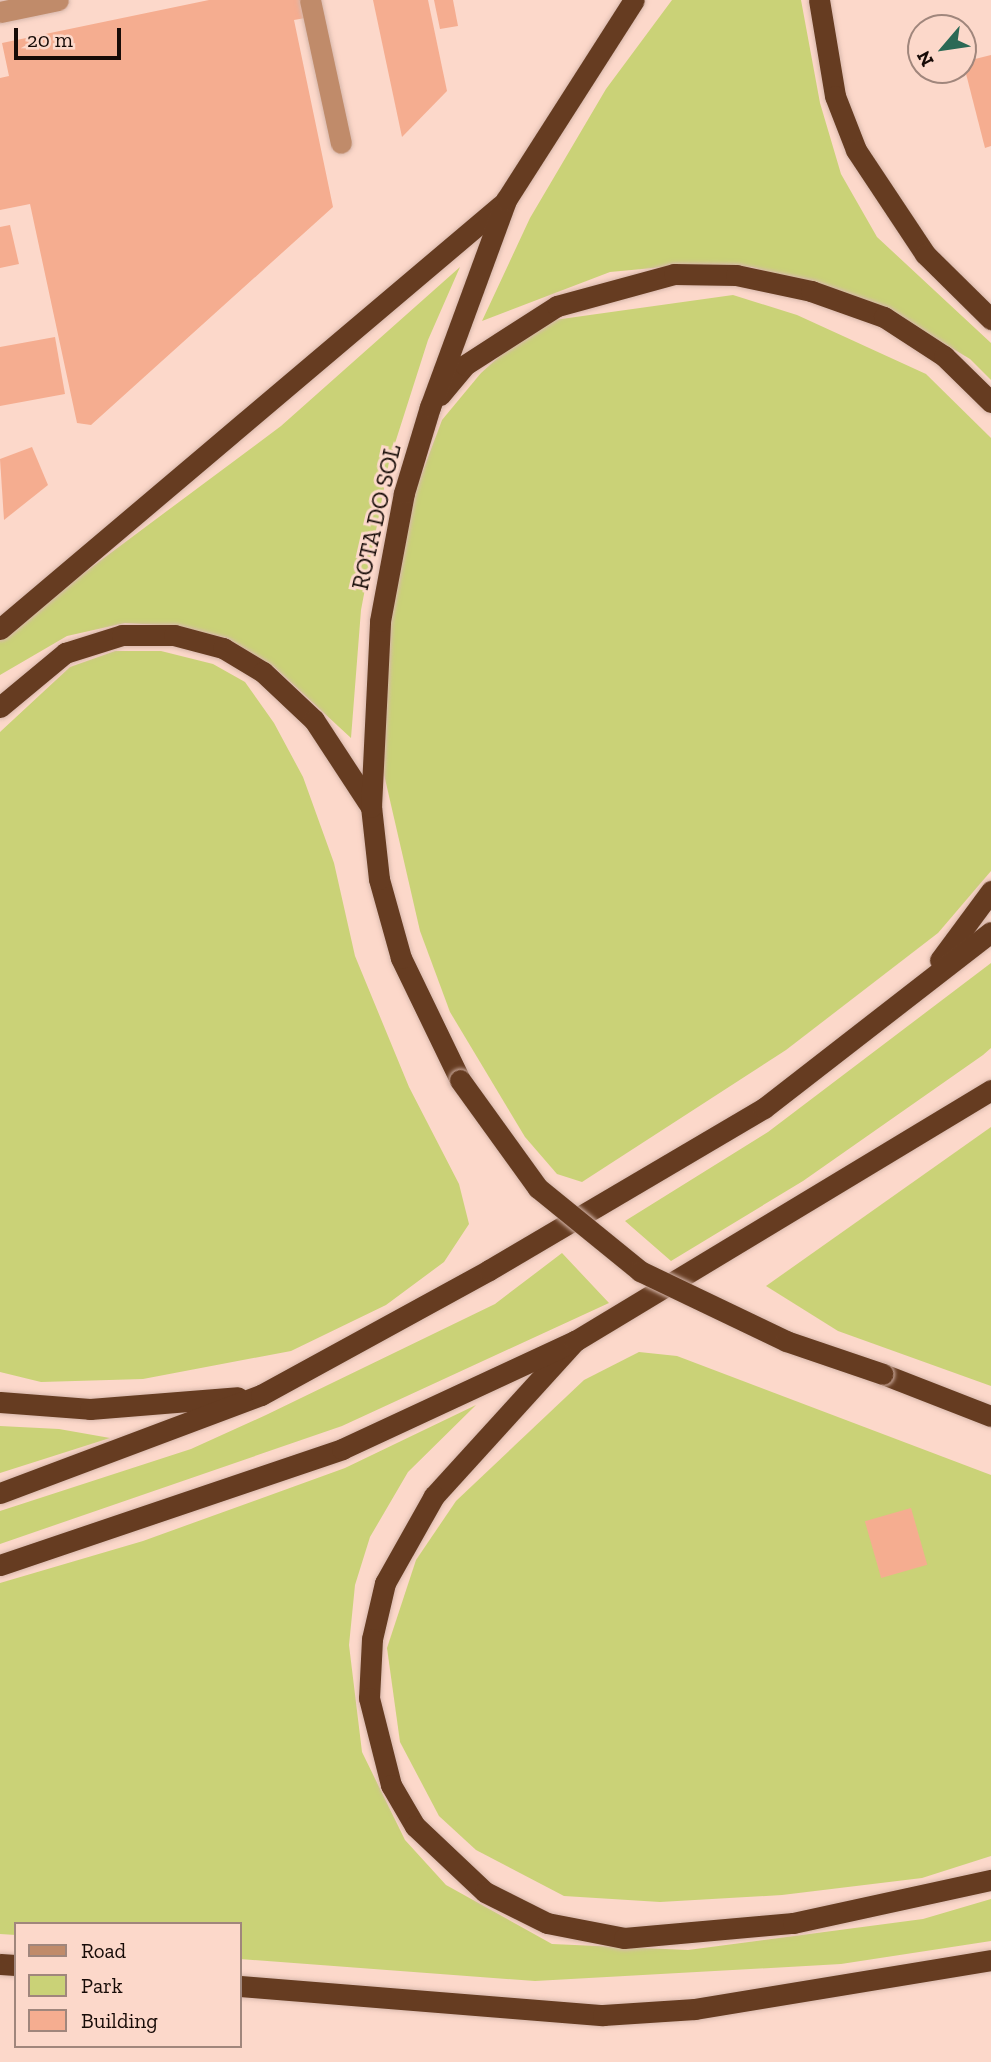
<!DOCTYPE html>
<style>
body{margin:0}
#map{position:relative;width:991px;height:2062px;overflow:hidden;background:#fcd8ca;font-family:"Zilla Slab",serif}
div>[style]{position:absolute}
.green>*{inset:0;background:#cad277}
.building>*{inset:0;background:#f5ad90;transform-origin:0 0}
.roads{filter:drop-shadow(0 0 2px #d7b7ab) drop-shadow(0 0 2px #d7b7ab)}
.minor>*{height:21px;margin:-10.5px;padding:0 10.5px;transform-origin:10.5px;border-radius:10.5px;background:#c08b6a}
.highway>*{height:21px;margin:-10.5px;padding:0 10.5px;transform-origin:10.5px;border-radius:10.5px;background:#663c21}
.bridges{filter:drop-shadow(0 0 2px #d7b7ab) drop-shadow(0 0 2px #d7b7ab)}
.highway-bridge>*{height:21px;margin:-10.5px;padding:0 10.5px;transform-origin:10.5px;border-radius:10.5px;background:#663c21}
span{translate:-50% -50%;white-space:nowrap;text-align:center;line-height:1.15;-webkit-text-stroke:6px #fcd8ca;paint-order:stroke}
.street-label{font-size:24px;color:#170b07}
.legend{position:absolute;left:14px;top:1922px;width:228px;height:126px;box-sizing:border-box;background:#fcd8ca;border:2px solid #a0867c;margin:0;padding:9px 12px;list-style:none;font-size:21px;color:#170b07}
.legend li{display:flex;align-items:center;gap:14px;height:35px}
.legend b{width:35px;border:2px solid #a0867c}
.north{position:absolute;left:907px;top:14px;width:70px;height:70px;box-sizing:border-box;background:#fcd8ca;border:2px solid #a0867c;border-radius:50%;rotate:241deg;font-size:19px;font-weight:700;line-height:28px;text-align:center;color:#170b07}
.north::after{content:'';display:block;margin:auto;width:24px;height:32px;background:#2b6955;clip-path:polygon(50% 0,100% 100%,50% 72%,0 100%)}
.scale{position:absolute;left:14px;top:28px;width:107px;height:32px;box-sizing:border-box;border:4px solid #170b07;border-top:0;padding-left:9px;font-size:21px;line-height:24px;white-space:nowrap;color:#170b07;-webkit-text-stroke:5px #fcd8ca;paint-order:stroke}
</style>
<div id="map">
<div class="green">
<i style="clip-path:polygon(672px 0,801px 0,820px 103px,841px 174px,877px 237px,991px 343px,991px 380px,970px 359px,885px 308px,752px 267px,685px 265px,610px 272px,482px 321px,530px 218px,606px 89px)"></i>
<i style="clip-path:polygon(460px 267px,428px 340px,389px 462px,361px 610px,351px 738px,273px 666px,227px 638px,177px 626px,125px 623px,67px 636px,0 675px,0 639px,10px 628px,281px 426px)"></i>
<i style="clip-path:polygon(733px 295px,797px 315px,926px 374px,991px 438px,991px 871px,938px 933px,786px 1050px,582px 1182px,557px 1174px,525px 1137px,450px 1012px,420px 931px,383px 770px,389px 613px,416px 489px,442px 420px,481px 373px,525px 333px,554px 320px)"></i>
<i style="clip-path:polygon(115px 651px,161px 651px,213px 664px,245px 682px,274px 723px,303px 777px,334px 863px,355px 956px,409px 1087px,459px 1184px,469px 1224px,444px 1262px,386px 1305px,291px 1351px,143px 1379px,41px 1382px,0 1372px,0 732px,70px 667px)"></i>
<i style="clip-path:polygon(991px 963px,991px 1048px,983px 1055px,803px 1181px,671px 1261px,625px 1221px,768px 1132px)"></i>
<i style="clip-path:polygon(991px 1127px,991px 1386px,838px 1331px,766px 1286px)"></i>
<i style="clip-path:polygon(562px 1253px,609px 1303px,342px 1426px,0 1544px,0 1511px,191px 1449px,266px 1415px,495px 1304px)"></i>
<i style="clip-path:polygon(639px 1352px,677px 1356px,991px 1475px,991px 1856px,922px 1878px,782px 1895px,660px 1902px,564px 1896px,476px 1850px,439px 1816px,400px 1742px,387px 1648px,416px 1560px,456px 1501px,584px 1380px)"></i>
<i style="clip-path:polygon(476px 1405px,408px 1472px,370px 1537px,355px 1585px,349px 1645px,362px 1752px,405px 1840px,446px 1885px,552px 1944px,688px 1950px,923px 1919px,991px 1899px,991px 1941px,841px 1964px,535px 1981px,240px 1959px,240px 1924px,16px 1924px,16px 1935px,0 1934px,0 1583px,143px 1541px,345px 1468px)"></i>
<i style="clip-path:polygon(0 1426px,59px 1429px,110px 1438px,0 1473px)"></i>
</div>
<div class="building">
<i style="clip-path:polygon(209px 0,301px 0,305px 18px,294px 20px,333px 207px,91px 425px,77px 423px,30px 204px,0 210px,0 78px,9px 76px,2px 43px)"></i>
<i style="clip-path:polygon(373px 0,428px 0,447px 91px,402px 137px)"></i>
<i style="clip-path:polygon(434px 0,453px 0,458px 26px,440px 29px)"></i>
<i style="clip-path:polygon(991px 55px,991px 146px,985px 148px,963px 62px)"></i>
<i style="clip-path:polygon(10px 225px,19px 264px,0 268px,0 227px)"></i>
<i style="clip-path:polygon(55px 337px,65px 394px,0 406px,0 347px)"></i>
<i style="clip-path:polygon(32px 447px,48px 485px,4px 520px,0 459px)"></i>
<i style="left:911px;top:1508px;width:59px;height:48px;rotate:74deg"></i>
</div>
<div class="roads">
<div class="minor">
<i style="left:310px;top:0;width:146px;rotate:77.8deg"></i>
<i style="left:0;top:12px;width:59px;rotate:-11.7deg"></i>
</div>
<div class="highway">
<i style="left:819px;top:0;width:97px;rotate:80.5deg"></i>
<i style="left:835px;top:96px;width:58px;rotate:68.7deg"></i>
<i style="left:856px;top:150px;width:125px;rotate:56.4deg"></i>
<i style="left:925px;top:254px;width:93px;rotate:44.6deg"></i>
<i style="left:440px;top:395px;width:39px;rotate:-50deg"></i>
<i style="left:465px;top:365px;width:109px;rotate:-32.7deg"></i>
<i style="left:557px;top:306px;width:121px;rotate:-15.3deg"></i>
<i style="left:674px;top:274px;width:62px;rotate:0.9deg"></i>
<i style="left:736px;top:275px;width:77px;rotate:12deg"></i>
<i style="left:811px;top:291px;width:77px;rotate:19.6deg"></i>
<i style="left:884px;top:317px;width:72px;rotate:33deg"></i>
<i style="left:944px;top:356px;width:66px;rotate:44.4deg"></i>
<i style="left:0;top:629px;width:661px;rotate:-40.22deg"></i>
<i style="left:0;top:707px;width:85px;rotate:-39.7deg"></i>
<i style="left:65px;top:653px;width:60px;rotate:-17.5deg"></i>
<i style="left:122px;top:635px;width:52px"></i>
<i style="left:174px;top:635px;width:51px;rotate:14.9deg"></i>
<i style="left:223px;top:648px;width:47px;rotate:31deg"></i>
<i style="left:263px;top:672px;width:70px;rotate:43.3deg"></i>
<i style="left:314px;top:720px;width:104px;rotate:56.8deg"></i>
<i style="left:940px;top:960px;width:86px;rotate:-53.5deg"></i>
<i style="left:460px;top:1080px;width:136px;rotate:-115.8deg"></i>
<i style="left:401px;top:958px;width:82px;rotate:-105.6deg"></i>
<i style="left:379px;top:879px;width:72px;rotate:-96.3deg"></i>
<i style="left:371px;top:807px;width:186px;rotate:-87.2deg"></i>
<i style="left:380px;top:621px;width:130px;rotate:-79.4deg"></i>
<i style="left:404px;top:493px;width:90px;rotate:-73.2deg"></i>
<i style="left:430px;top:407px;width:221px;rotate:-69.8deg"></i>
<i style="left:506px;top:200px;width:237px;rotate:-57.4deg"></i>
<i style="left:575px;top:1341px;width:210px;rotate:132.3deg"></i>
<i style="left:434px;top:1496px;width:100px;rotate:119.4deg"></i>
<i style="left:385px;top:1583px;width:57px;rotate:103.1deg"></i>
<i style="left:372px;top:1639px;width:59px;rotate:92.9deg"></i>
<i style="left:369px;top:1698px;width:90px;rotate:75.8deg"></i>
<i style="left:391px;top:1785px;width:48px;rotate:59.7deg"></i>
<i style="left:415px;top:1826px;width:96px;rotate:43.3deg"></i>
<i style="left:485px;top:1892px;width:69px;rotate:26.6deg"></i>
<i style="left:547px;top:1923px;width:78px;rotate:11deg"></i>
<i style="left:624px;top:1938px;width:170px;rotate:-5.1deg"></i>
<i style="left:793px;top:1923px;width:203px;rotate:-12.3deg"></i>
<i style="left:883px;top:1374px;width:116px;rotate:21.3deg"></i>
<i style="left:0;top:1402px;width:90px;rotate:4.4deg"></i>
<i style="left:90px;top:1409px;width:148px;rotate:-4.6deg"></i>
<i style="left:0;top:1493px;width:279px;rotate:-20.6deg"></i>
<i style="left:261px;top:1395px;width:260px;rotate:-28.7deg"></i>
<i style="left:489px;top:1270px;width:319px;rotate:-30.5deg"></i>
<i style="left:764px;top:1108px;width:287px;rotate:-37.8deg"></i>
<i style="left:0;top:1565px;width:361px;rotate:-18.7deg"></i>
<i style="left:342px;top:1449px;width:257px;rotate:-24.9deg"></i>
<i style="left:575px;top:1341px;width:486px;rotate:-31.1deg"></i>
<i style="left:0;top:1964px;width:16px;rotate:4deg"></i>
<i style="left:240px;top:1986px;width:364px;rotate:4.6deg"></i>
<i style="left:603px;top:2015px;width:92px;rotate:-3.7deg"></i>
<i style="left:695px;top:2009px;width:300px;rotate:-9.4deg"></i>
</div>
</div>
<div class="bridges">
<div class="highway-bridge">
<i style="left:460px;top:1080px;width:133px;rotate:54.2deg"></i>
<i style="left:538px;top:1188px;width:132px;rotate:39.1deg"></i>
<i style="left:640px;top:1271px;width:162px;rotate:25.6deg"></i>
<i style="left:786px;top:1341px;width:102px;rotate:18.8deg"></i>
</div>
</div>
<div class="street-label">
<span style="left:376px;top:517px;rotate:-77deg">ROTA DO SOL</span>
</div>
<ul class="legend">
<li><b style="height:9px;background:#c08b6a"></b>Road</li>
<li><b style="height:19px;background:#cad277"></b>Park</li>
<li><b style="height:19px;background:#f5ad90"></b>Building</li>
</ul>
<div class="north">N</div>
<div class="scale">20 m</div>
</div>
